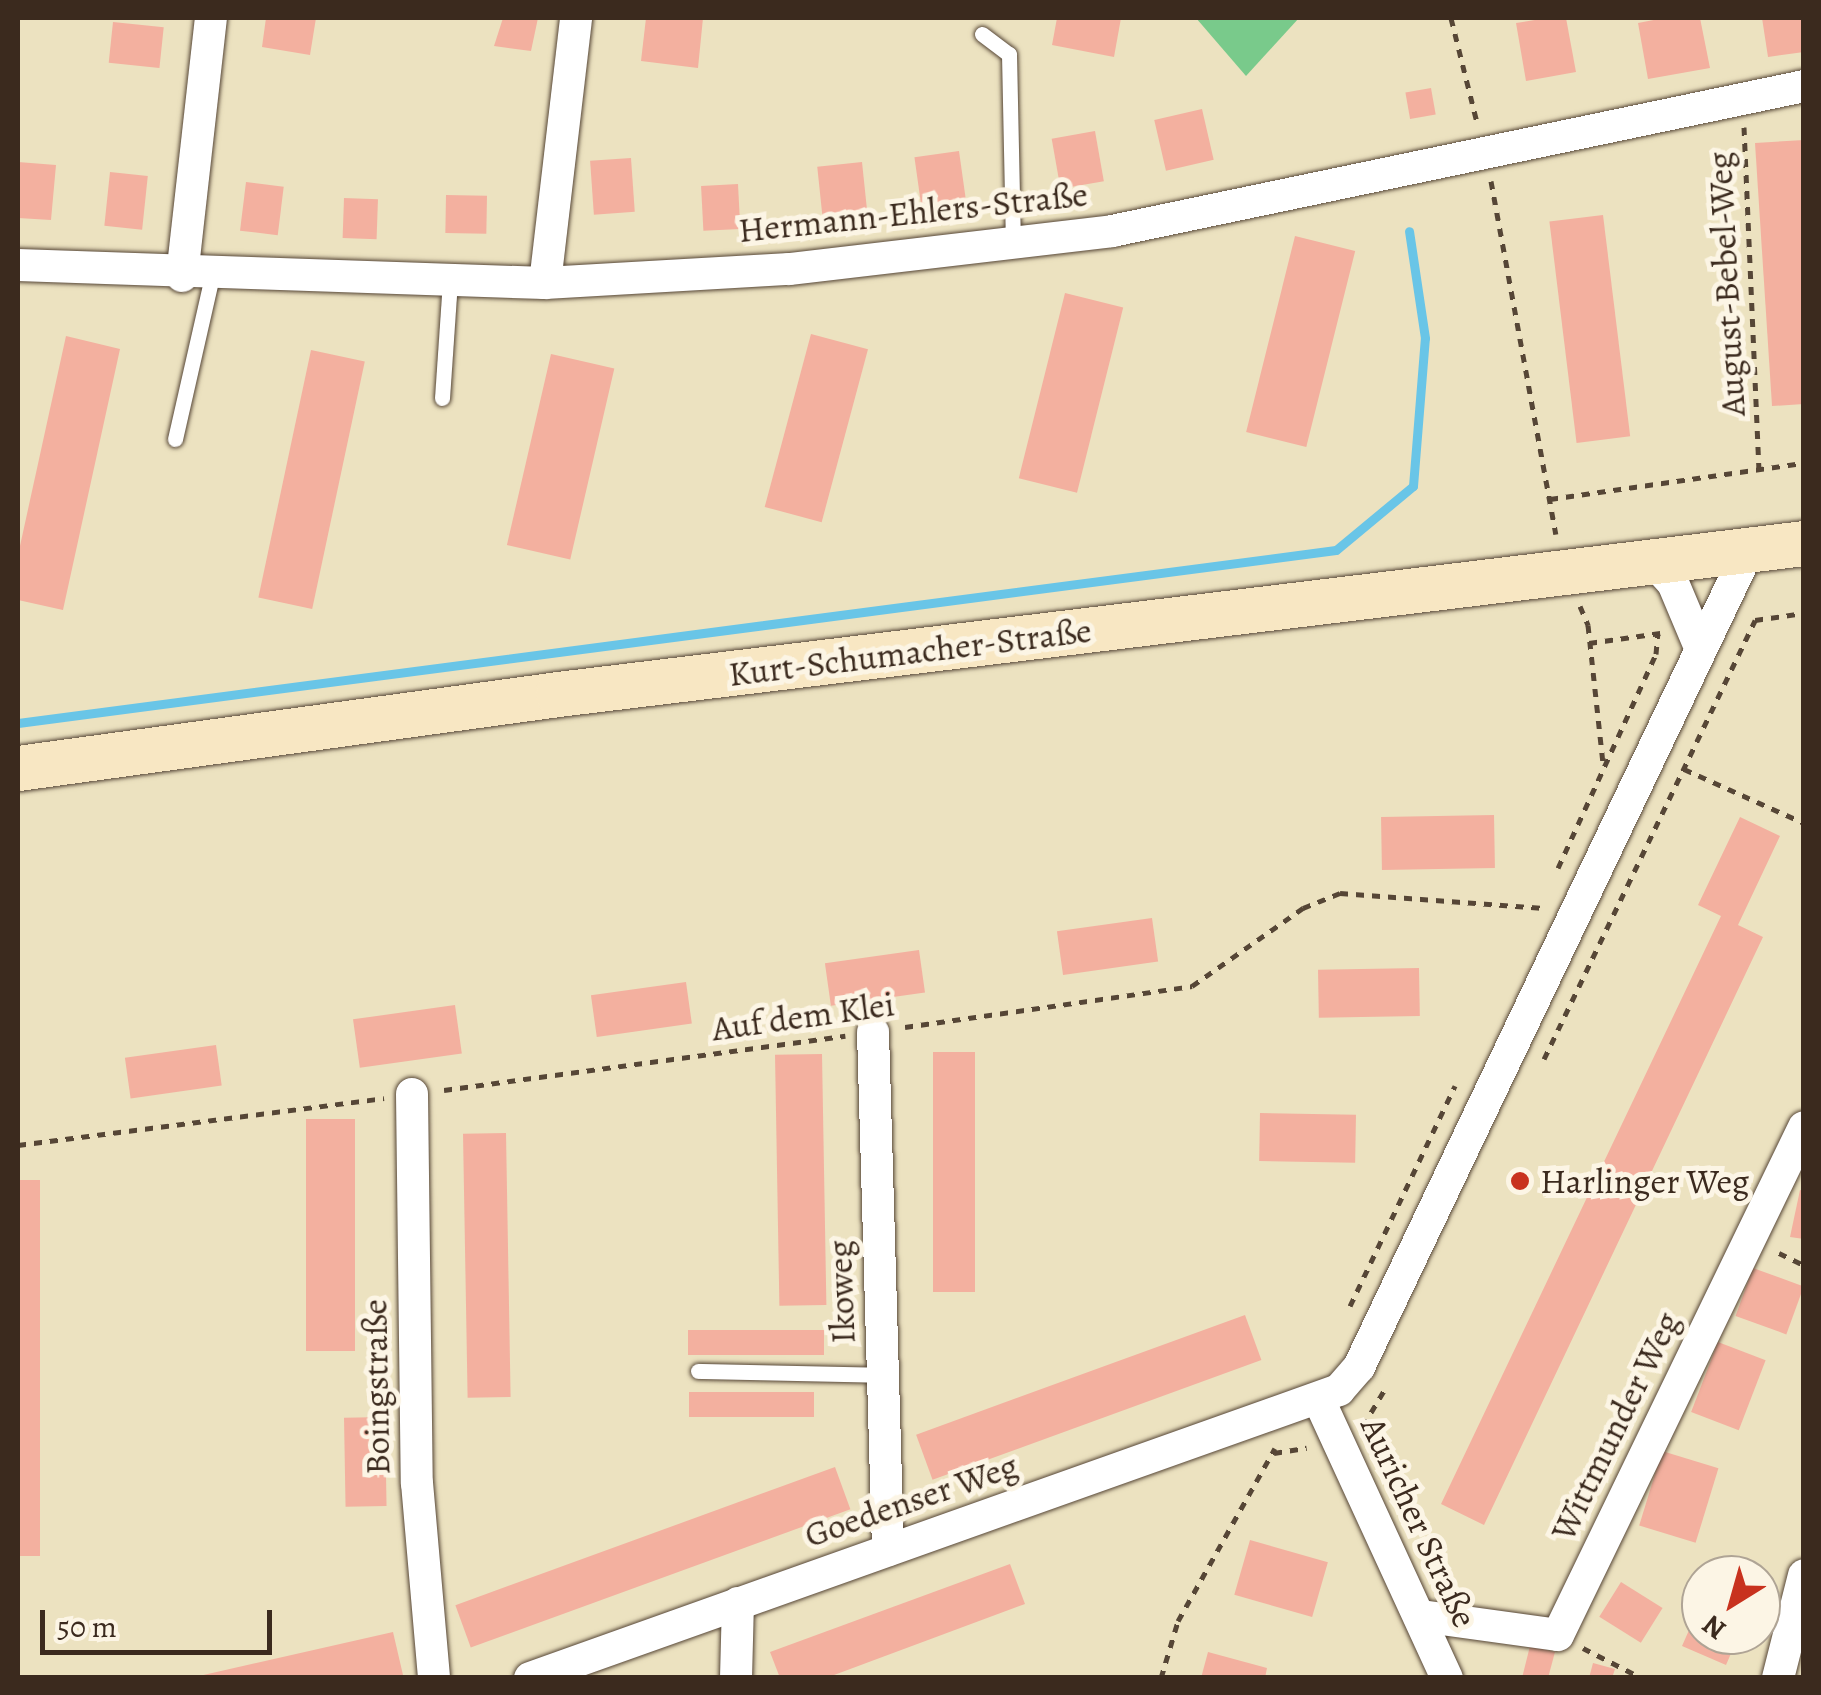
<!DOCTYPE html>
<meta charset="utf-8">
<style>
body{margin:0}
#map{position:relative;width:1821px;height:1695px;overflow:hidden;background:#ece2c0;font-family:Alegreya,serif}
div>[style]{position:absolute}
.green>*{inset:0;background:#79ca8b}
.stream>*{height:9px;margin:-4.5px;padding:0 4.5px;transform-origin:4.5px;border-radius:4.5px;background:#69c5e7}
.building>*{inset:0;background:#f3b09f;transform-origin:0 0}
.path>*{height:5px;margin-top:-2.5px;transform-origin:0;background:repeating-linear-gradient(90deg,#564636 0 8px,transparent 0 16px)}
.roads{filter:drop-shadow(0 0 2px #564636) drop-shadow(0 0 2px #564636)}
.lane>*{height:15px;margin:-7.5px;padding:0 7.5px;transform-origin:7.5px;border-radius:7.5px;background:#fff}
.street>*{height:32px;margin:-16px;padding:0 16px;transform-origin:16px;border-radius:16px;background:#fff}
.secondary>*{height:45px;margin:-22.5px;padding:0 22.5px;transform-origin:22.5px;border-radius:22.5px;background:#f8e7c3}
.dots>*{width:28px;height:28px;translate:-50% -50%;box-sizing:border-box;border:5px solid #fcf5e5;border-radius:50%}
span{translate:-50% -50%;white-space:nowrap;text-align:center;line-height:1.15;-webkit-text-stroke:10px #fcf5e5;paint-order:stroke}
.street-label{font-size:35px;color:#3b2a1e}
.poi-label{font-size:35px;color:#3b2a1e}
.left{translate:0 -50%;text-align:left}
.frame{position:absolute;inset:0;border:20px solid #3b2a1e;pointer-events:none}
.north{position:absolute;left:1681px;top:1555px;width:100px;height:100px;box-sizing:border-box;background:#fcf5e5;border:2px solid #afa495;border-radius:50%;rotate:217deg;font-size:28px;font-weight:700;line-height:40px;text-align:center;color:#3b2a1e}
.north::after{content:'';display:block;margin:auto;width:35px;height:45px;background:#c8321e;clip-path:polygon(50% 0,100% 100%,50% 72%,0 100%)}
.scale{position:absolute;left:40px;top:1610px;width:232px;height:45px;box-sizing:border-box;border:5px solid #3b2a1e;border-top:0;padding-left:12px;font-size:30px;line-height:35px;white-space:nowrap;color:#3b2a1e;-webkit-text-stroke:8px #fcf5e5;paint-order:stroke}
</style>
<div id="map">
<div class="green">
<i style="clip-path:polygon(1196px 18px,1299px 18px,1246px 76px)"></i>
</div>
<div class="stream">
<i style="left:18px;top:723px;width:1329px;rotate:-7.48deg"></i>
<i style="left:1336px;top:550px;width:100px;rotate:-39.7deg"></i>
<i style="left:1413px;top:486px;width:148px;rotate:-85.4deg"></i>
<i style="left:1425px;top:338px;width:108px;rotate:-98.5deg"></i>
</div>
<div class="building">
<i style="clip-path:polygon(266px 18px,316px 18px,310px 55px,262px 47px)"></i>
<i style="clip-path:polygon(503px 18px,538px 18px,531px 51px,494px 46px)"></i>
<i style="clip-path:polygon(646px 18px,703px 18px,698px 68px,641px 61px)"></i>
<i style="clip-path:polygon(1057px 18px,1121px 18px,1114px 57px,1052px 45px)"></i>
<i style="clip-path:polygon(1547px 18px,1566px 18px,1576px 72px,1526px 81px,1516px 23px)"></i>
<i style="clip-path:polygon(1664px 18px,1700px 18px,1710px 68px,1648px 79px,1638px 23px)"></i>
<i style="clip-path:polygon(1762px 18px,1804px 18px,1804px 52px,1768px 57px)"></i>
<i style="left:113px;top:22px;width:51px;height:41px;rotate:6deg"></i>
<i style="left:1431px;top:88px;width:27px;height:26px;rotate:80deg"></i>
<i style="left:1202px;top:109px;width:52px;height:49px;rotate:77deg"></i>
<i style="left:1095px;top:131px;width:51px;height:44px;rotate:80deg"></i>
<i style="clip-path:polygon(1804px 140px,1804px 404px,1772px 406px,1755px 143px)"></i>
<i style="left:959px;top:151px;width:49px;height:45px;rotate:82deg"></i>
<i style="left:631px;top:158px;width:54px;height:41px;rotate:86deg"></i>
<i style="clip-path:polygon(18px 162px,56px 165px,51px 220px,18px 218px)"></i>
<i style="left:862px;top:162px;width:53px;height:45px;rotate:84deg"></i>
<i style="left:110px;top:172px;width:38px;height:54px;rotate:6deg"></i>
<i style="left:246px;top:182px;width:38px;height:49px;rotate:7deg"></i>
<i style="left:738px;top:184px;width:45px;height:37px;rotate:87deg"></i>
<i style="left:446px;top:195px;width:41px;height:38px;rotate:1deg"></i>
<i style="left:344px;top:198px;width:34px;height:40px;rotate:2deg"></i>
<i style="left:1603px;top:215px;width:223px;height:54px;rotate:83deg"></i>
<i style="left:1295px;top:236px;width:62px;height:202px;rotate:14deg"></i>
<i style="left:1065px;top:293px;width:60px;height:191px;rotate:14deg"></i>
<i style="left:811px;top:334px;width:59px;height:179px;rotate:15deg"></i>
<i style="clip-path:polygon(66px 336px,120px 349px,63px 610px,18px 600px,18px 555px)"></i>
<i style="left:311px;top:350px;width:55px;height:253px;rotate:12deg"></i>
<i style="left:551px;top:354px;width:65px;height:196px;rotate:13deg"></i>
<i style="left:1494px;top:815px;width:53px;height:113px;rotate:89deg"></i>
<i style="clip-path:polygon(1740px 817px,1780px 836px,1738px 925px,1763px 937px,1484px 1525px,1441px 1504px,1721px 916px,1698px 905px)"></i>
<i style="left:1152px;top:918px;width:44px;height:96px;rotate:82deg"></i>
<i style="left:919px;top:950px;width:43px;height:95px;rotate:82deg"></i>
<i style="left:1419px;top:968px;width:48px;height:101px;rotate:89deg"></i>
<i style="left:686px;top:982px;width:42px;height:96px;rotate:82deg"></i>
<i style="left:455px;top:1005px;width:49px;height:103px;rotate:82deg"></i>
<i style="left:216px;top:1045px;width:41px;height:92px;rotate:82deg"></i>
<i style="left:933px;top:1052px;width:42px;height:240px"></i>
<i style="left:822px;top:1054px;width:251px;height:47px;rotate:89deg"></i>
<i style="left:1260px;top:1113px;width:96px;height:48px;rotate:1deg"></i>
<i style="left:306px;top:1119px;width:49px;height:232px"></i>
<i style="left:506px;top:1133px;width:264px;height:43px;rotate:89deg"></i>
<i style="left:18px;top:1180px;width:22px;height:376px"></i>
<i style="clip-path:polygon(1800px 1190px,1804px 1191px,1804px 1239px,1790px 1237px)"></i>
<i style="left:1753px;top:1268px;width:54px;height:51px;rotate:20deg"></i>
<i style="left:1245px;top:1315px;width:48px;height:350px;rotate:70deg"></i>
<i style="left:824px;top:1330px;width:25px;height:136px;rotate:90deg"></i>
<i style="left:1718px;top:1342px;width:51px;height:75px;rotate:21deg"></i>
<i style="left:814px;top:1392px;width:25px;height:125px;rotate:90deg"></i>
<i style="left:385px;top:1417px;width:89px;height:41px;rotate:89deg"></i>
<i style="left:1662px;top:1451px;width:59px;height:78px;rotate:17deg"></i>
<i style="left:835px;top:1467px;width:45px;height:404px;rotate:70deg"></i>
<i style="left:1250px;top:1540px;width:81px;height:57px;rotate:16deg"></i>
<i style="clip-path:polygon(1010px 1564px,1025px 1604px,826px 1678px,780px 1678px,770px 1652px)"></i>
<i style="left:1621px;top:1582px;width:49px;height:41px;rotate:32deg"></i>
<i style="clip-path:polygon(1701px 1603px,1701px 1635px,1739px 1635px,1726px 1665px,1682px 1646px)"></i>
<i style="clip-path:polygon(393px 1632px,403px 1675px,199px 1678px,199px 1676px)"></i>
<i style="clip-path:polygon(1530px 1646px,1555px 1652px,1548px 1678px,1522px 1678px)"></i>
<i style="clip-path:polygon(1208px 1652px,1267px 1668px,1265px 1678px,1201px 1678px)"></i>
<i style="clip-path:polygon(1593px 1663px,1615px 1669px,1612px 1678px,1589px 1678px)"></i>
</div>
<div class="path">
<i style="left:1451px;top:18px;width:107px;rotate:76deg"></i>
<i style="left:1744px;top:127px;width:342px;rotate:87.5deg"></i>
<i style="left:1491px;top:181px;width:359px;rotate:79.6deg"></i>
<i style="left:1550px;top:499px;width:257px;rotate:-8.1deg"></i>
<i style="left:1580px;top:606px;width:21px;rotate:67deg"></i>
<i style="left:1588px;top:625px;width:138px;rotate:83.8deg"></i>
<i style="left:1755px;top:620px;width:49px;rotate:-8.1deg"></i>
<i style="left:1589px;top:643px;width:72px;rotate:-8deg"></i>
<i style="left:1684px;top:769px;width:132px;rotate:24.2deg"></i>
<i style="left:1558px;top:868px;width:235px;rotate:-65.4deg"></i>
<i style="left:1656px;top:654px;width:21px;rotate:-85deg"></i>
<i style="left:905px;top:1027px;width:290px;rotate:-8.1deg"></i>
<i style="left:1192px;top:986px;width:136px;rotate:-35.1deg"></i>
<i style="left:1303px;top:908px;width:40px;rotate:-22deg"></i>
<i style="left:1340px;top:893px;width:204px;rotate:4.2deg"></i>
<i style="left:1544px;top:1059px;width:487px;rotate:-64.3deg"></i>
<i style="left:444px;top:1090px;width:405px;rotate:-7.7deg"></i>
<i style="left:18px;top:1145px;width:369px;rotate:-7.3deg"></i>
<i style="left:1779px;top:1253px;width:28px;rotate:26deg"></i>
<i style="left:1350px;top:1306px;width:244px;rotate:-64.5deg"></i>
<i style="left:1363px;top:1426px;width:43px;rotate:-59.3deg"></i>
<i style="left:1274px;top:1453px;width:33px;rotate:-9deg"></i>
<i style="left:1583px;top:1648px;width:66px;rotate:27deg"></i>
<i style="left:1161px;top:1678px;width:59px;rotate:-73.4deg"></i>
<i style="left:1178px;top:1621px;width:198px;rotate:-60.7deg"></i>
</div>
<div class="roads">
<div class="lane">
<i style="left:982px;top:34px;width:34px;rotate:37deg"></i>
<i style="left:1009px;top:54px;width:191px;rotate:88.8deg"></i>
<i style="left:442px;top:398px;width:117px;rotate:-86.1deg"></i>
<i style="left:175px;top:439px;width:167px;rotate:-77.2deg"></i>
<i style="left:698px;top:1371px;width:185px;rotate:1.2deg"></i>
</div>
<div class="street">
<i style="left:18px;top:265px;width:527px;rotate:1.96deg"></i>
<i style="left:545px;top:283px;width:245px;rotate:-3.3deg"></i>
<i style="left:790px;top:269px;width:324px;rotate:-6.7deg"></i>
<i style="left:1112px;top:231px;width:707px;rotate:-11.83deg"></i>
<i style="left:182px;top:276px;width:260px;rotate:-83.6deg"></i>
<i style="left:545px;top:283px;width:267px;rotate:-83.3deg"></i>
<i style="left:1653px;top:561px;width:30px;rotate:48deg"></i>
<i style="left:1673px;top:583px;width:67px;rotate:67.2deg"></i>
<i style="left:873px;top:1032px;width:518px;rotate:88.34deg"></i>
<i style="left:412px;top:1094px;width:389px;rotate:89.3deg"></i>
<i style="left:417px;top:1483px;width:196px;rotate:85deg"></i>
<i style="left:1319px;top:1400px;width:306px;rotate:65.3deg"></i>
<i style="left:1421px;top:1616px;width:138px;rotate:7.9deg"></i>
<i style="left:1558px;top:1635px;width:564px;rotate:-64.16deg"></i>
<i style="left:530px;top:1678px;width:859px;rotate:-19.6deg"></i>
<i style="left:1339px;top:1390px;width:30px;rotate:-49deg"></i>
<i style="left:1359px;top:1367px;width:906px;rotate:-64.51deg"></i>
<i style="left:736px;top:1678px;width:75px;rotate:-88.5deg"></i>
<i style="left:1778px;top:1678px;width:106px;rotate:-75.8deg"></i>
</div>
<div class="secondary">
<i style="left:18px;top:768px;width:545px;rotate:-7.8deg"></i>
<i style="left:558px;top:694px;width:1255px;rotate:-6.91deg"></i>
</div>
</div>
<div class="dots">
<i style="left:1520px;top:1181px;background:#c8321e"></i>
</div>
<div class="street-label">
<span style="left:913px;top:212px;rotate:-6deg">Hermann-Ehlers-Straße</span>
<span style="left:1726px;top:284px;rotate:-93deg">August-Bebel-Weg</span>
<span style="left:910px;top:652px;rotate:-7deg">Kurt-Schumacher-Straße</span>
<span style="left:803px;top:1016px;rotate:-8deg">Auf dem Klei</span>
<span style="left:841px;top:1292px;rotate:-92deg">Ikoweg</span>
<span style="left:376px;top:1387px;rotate:-91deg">Boingstraße</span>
<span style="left:1615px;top:1426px;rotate:-64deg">Wittmunder Weg</span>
<span style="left:911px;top:1500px;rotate:-19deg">Goedenser Weg</span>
<span style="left:1419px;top:1522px;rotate:65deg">Auricher Straße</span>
</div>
<div class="poi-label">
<span class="left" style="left:1540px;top:1181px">Harlinger Weg</span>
</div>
<div class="frame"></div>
<div class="north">N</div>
<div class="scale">50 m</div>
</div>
